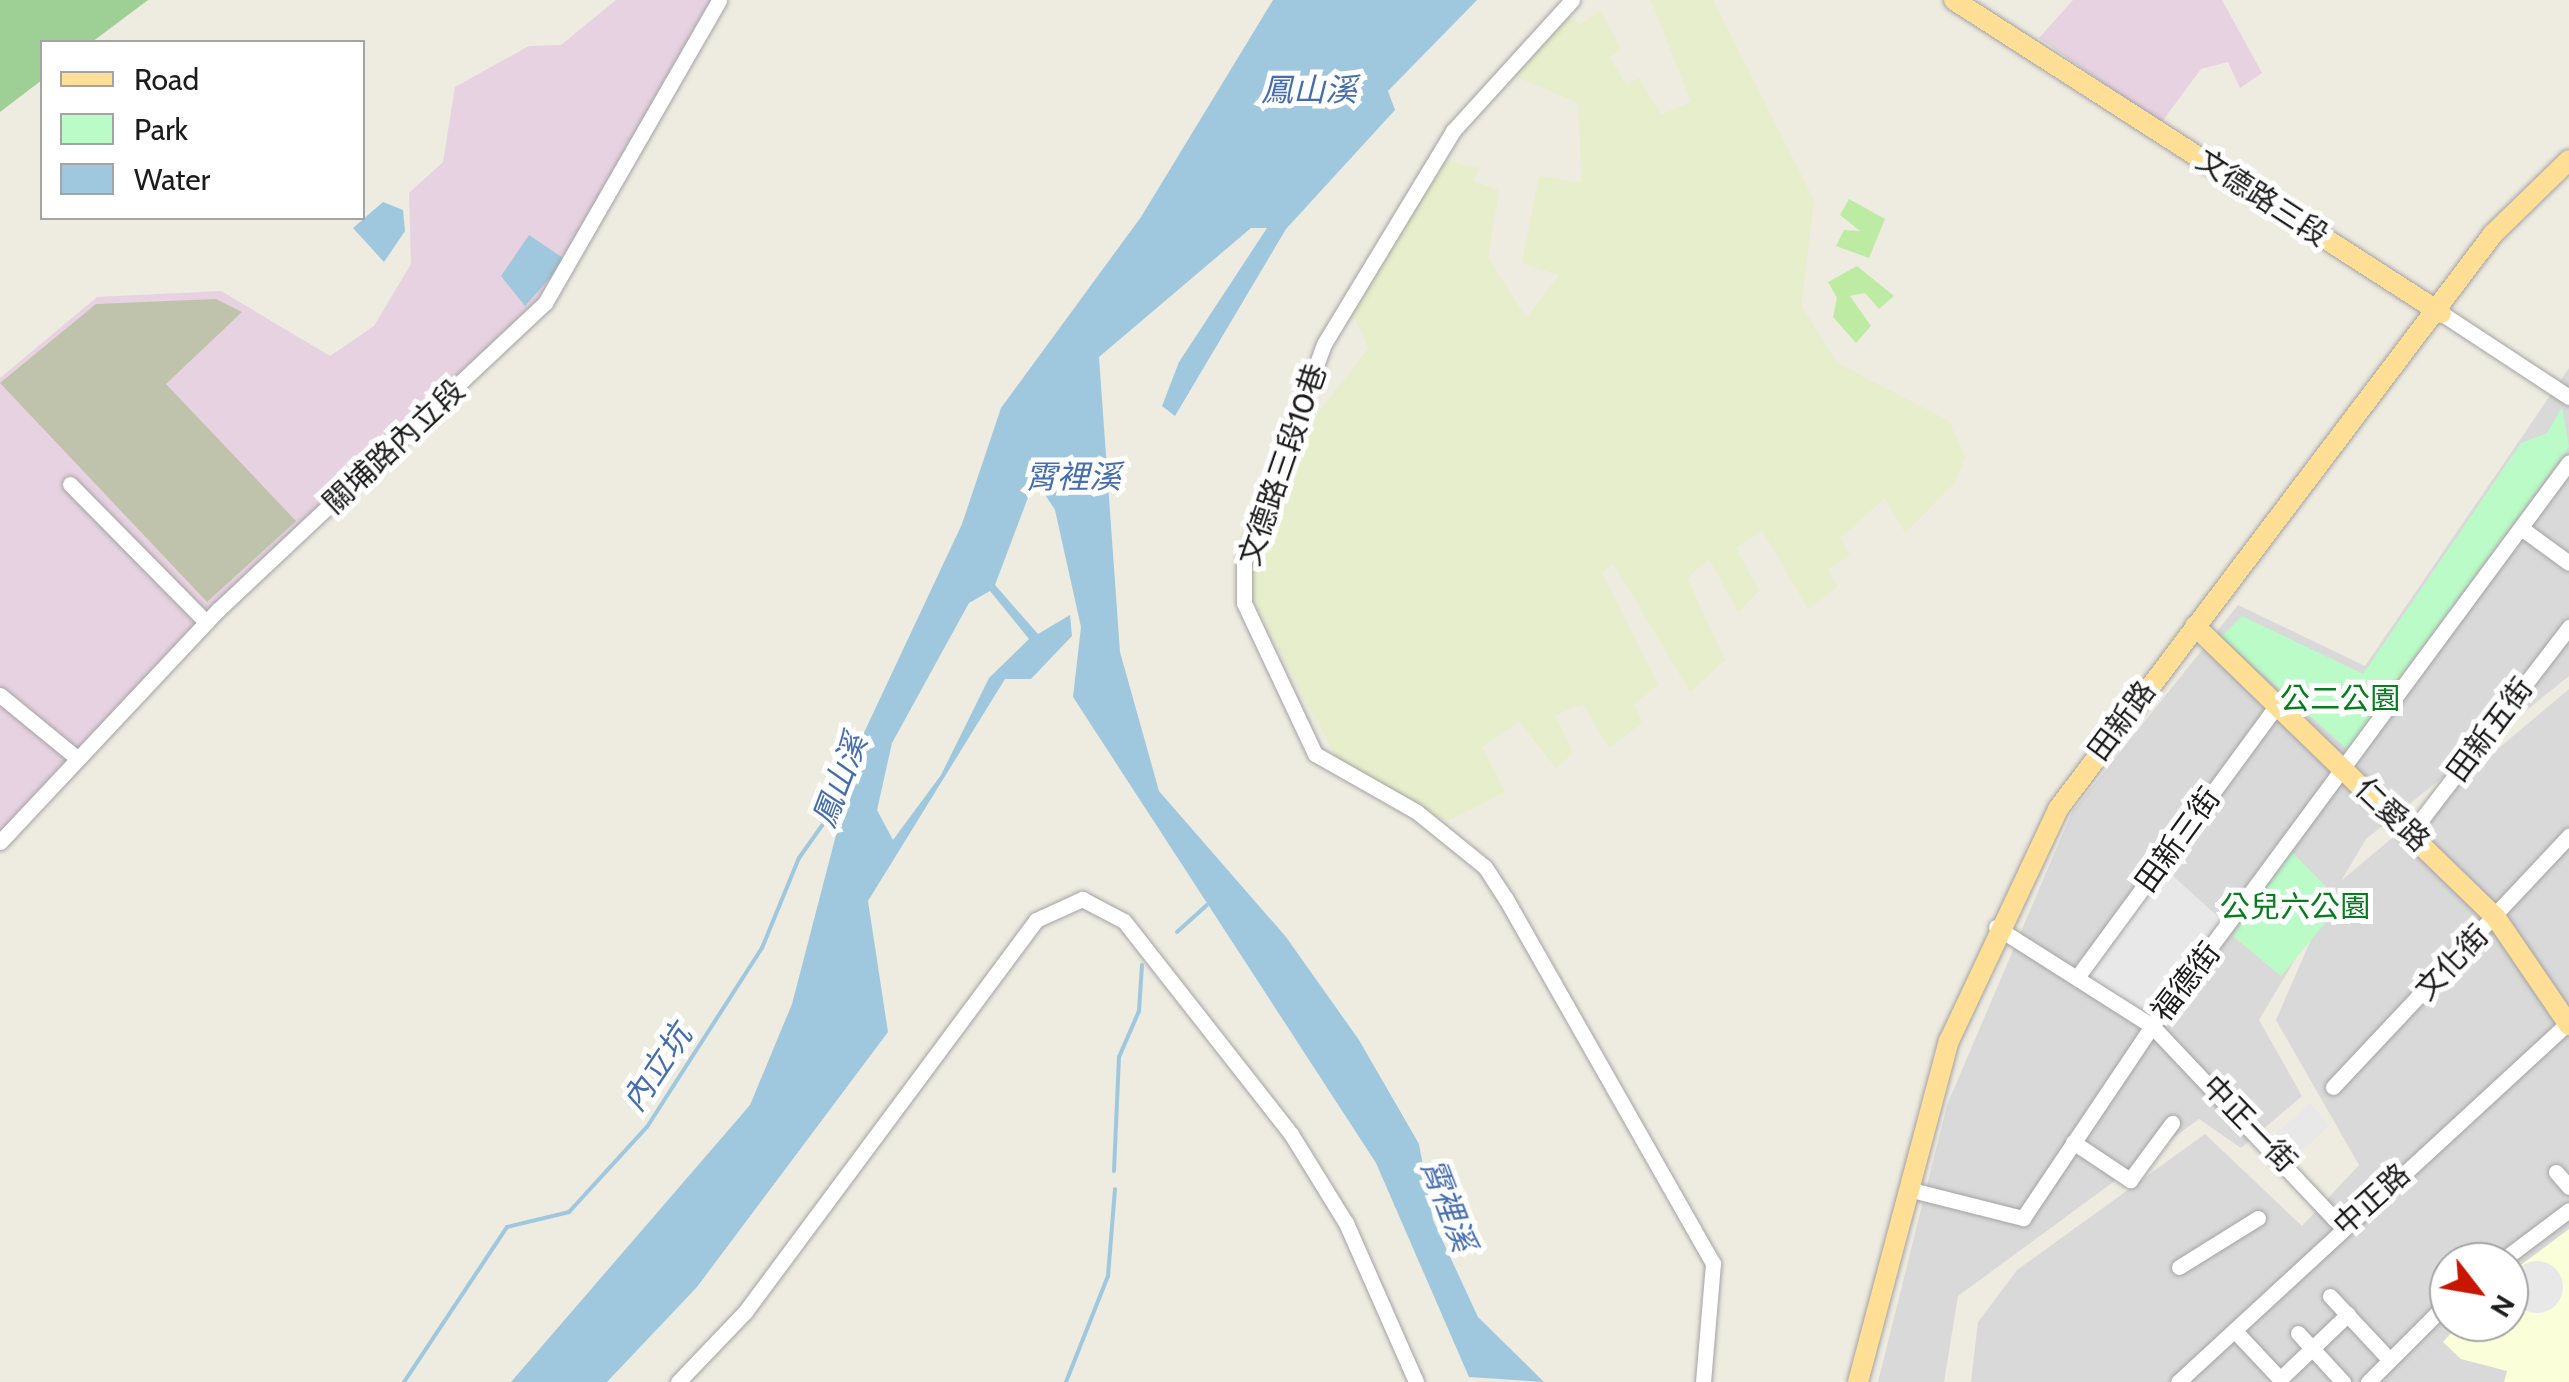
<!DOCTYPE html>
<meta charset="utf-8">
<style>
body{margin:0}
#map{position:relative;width:2569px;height:1382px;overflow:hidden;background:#eeebe1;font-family:Cabin,"Noto Sans TC",sans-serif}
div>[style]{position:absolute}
.residential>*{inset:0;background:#dad9d9}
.industrial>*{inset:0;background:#e7d2e1}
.education>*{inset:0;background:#fbffd9}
.construction>*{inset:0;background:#c0c3ac}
.farmland>*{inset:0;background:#e7eecb}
.grass>*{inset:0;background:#beeba4}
.forest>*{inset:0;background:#9ecf94}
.park>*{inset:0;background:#bafbc7}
.parking>*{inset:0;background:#e8e8e8;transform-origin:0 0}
.round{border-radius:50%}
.water>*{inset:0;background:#9fc8de}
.stream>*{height:4px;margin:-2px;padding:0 2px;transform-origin:2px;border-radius:2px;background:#9fc8de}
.roads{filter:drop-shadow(0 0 2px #a3a3a3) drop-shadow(0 0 2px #a3a3a3)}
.minor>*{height:15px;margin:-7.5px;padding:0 7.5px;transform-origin:7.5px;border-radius:7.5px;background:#fff}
.major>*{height:20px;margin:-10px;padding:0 10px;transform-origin:10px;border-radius:10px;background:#ffde95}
span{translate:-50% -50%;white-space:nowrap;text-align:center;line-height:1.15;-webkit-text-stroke:10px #fff;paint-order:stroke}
.street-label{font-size:30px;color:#1c1c1c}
.park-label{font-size:30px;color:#077d1e}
.water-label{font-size:32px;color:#456eaf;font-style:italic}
.legend{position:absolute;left:40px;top:40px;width:325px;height:180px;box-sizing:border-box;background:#fff;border:2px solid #a4a4a4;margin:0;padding:12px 18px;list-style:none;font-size:30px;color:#1c1c1c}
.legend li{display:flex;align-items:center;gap:20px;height:50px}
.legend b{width:50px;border:2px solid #a4a4a4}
.north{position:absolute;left:2429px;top:1242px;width:100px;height:100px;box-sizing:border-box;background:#fff;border:2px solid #a4a4a4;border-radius:50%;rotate:121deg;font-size:28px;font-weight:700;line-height:40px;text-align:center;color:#1c1c1c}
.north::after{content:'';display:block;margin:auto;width:35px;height:45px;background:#c81700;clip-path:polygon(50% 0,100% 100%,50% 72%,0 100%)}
</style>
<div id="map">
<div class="residential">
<i style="clip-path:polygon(evenodd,2569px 368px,2569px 676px,2366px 839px,2341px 881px,2569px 689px,2569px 1382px,1971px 1382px,1978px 1322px,2017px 1270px,2205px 1134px,2302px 1226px,2359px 1165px,2276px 1020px,2322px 914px,2259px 1020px,2302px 1096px,2241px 1148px,2199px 1119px,1958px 1296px,1944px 1382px,1878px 1382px,1947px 1105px,2072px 812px,2238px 605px,2365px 666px,2569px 368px,2449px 1262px,2509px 1262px,2509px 1322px,2449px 1322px,2449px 1262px)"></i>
</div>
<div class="industrial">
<i style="clip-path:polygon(616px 0,713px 0,538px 303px,98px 728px,0 840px,0 378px,97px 297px,221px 291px,330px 356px,374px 326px,411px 264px,409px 193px,443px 162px,455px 87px,529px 46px,561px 45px)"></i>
<i style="clip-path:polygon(2073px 0,2222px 0,2262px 73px,2240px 88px,2228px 62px,2201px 69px,2161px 123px,2039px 38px)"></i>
</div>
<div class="education">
<i style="clip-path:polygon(2569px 1229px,2569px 1382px,2504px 1382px,2507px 1371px,2461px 1359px,2443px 1342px,2461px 1322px,2509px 1322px,2509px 1274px)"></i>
</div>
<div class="construction">
<i style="clip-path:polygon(216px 299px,242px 312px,166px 384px,296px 521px,207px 602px,0 383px,96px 304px)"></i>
</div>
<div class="farmland">
<i style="clip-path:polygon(1651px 0,1713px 0,1814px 200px,1801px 305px,1837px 363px,1949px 421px,1965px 457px,1954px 483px,1905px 533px,1885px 498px,1840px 538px,1850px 555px,1828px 570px,1838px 586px,1808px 609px,1762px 530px,1736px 548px,1759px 591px,1738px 612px,1709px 559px,1687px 578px,1725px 660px,1690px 692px,1613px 563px,1602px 573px,1658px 685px,1634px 704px,1642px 723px,1609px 748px,1583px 704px,1555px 715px,1573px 753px,1556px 768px,1519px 721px,1482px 747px,1505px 792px,1448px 821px,1342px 769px,1252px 598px,1250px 560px,1295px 442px,1369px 348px,1350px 309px,1444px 160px,1479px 168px,1473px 181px,1499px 190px,1488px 257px,1526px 318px,1559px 275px,1522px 263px,1539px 176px,1582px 183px,1578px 103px,1512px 75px,1570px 16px,1579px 25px,1600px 11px,1621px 48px,1610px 58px,1626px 85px,1639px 78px,1661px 115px,1691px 102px)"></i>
</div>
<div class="grass">
<i style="clip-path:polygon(1849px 199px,1885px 219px,1869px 258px,1836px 246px,1844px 230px,1860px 231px,1840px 215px)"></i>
<i style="clip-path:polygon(1857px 266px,1894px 296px,1879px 309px,1865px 293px,1850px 296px,1871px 326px,1856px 343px,1833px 317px,1837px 298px,1828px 282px)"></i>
</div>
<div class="forest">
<i style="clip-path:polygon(0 0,148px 0,92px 42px,42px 42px,42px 80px,0 112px)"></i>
</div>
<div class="park">
<i style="clip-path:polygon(2562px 407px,2569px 447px,2347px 749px,2221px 637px,2242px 616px,2363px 674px,2521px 443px,2547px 433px)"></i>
<i style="clip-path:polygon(2292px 852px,2342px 903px,2281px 976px,2233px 936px)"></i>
</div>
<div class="parking">
<i style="left:2163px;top:867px;width:84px;height:131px;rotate:42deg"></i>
<i style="left:2310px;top:1103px;width:30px;height:49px;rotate:48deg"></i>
<i class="round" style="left:2511px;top:1261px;width:52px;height:52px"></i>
</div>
<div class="water">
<i style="clip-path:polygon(evenodd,1273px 0,1477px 0,1388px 91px,1395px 110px,1286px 229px,1175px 416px,1162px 406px,1179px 362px,1267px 228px,1251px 228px,1099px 357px,1120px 652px,1159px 791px,1286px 937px,1359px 1040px,1419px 1144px,1433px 1220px,1478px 1317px,1544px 1382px,1469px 1377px,1376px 1163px,1073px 697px,1081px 627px,1055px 510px,1035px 479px,995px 585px,1038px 634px,1070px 615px,1072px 636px,1031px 679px,1005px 679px,868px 901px,888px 1032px,697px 1287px,607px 1382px,511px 1382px,750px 1105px,792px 1004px,861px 739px,962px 524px,1001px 408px,1141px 217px,1273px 0,990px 591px,1029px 639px,989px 678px,941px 775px,893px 840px,877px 810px,892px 743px,969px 603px,990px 591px)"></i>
<i style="clip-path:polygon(383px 202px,403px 210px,405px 231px,384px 262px,353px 228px)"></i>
<i style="clip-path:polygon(529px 235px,566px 260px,525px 306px,501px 276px)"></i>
</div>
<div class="stream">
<i style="left:1177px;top:932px;width:40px;rotate:-42deg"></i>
<i style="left:1114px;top:1171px;width:114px;rotate:-87.5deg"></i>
<i style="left:1119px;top:1057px;width:50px;rotate:-66.5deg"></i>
<i style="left:1139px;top:1011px;width:46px;rotate:-86.3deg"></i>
<i style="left:404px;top:1382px;width:186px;rotate:-56.4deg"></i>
<i style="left:507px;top:1227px;width:64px;rotate:-13.6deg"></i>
<i style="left:569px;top:1212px;width:115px;rotate:-47.5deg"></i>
<i style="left:647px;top:1127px;width:213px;rotate:-57.3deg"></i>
<i style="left:762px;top:948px;width:97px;rotate:-67.7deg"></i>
<i style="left:799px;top:858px;width:80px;rotate:-54.7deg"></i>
<i style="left:1066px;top:1382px;width:114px;rotate:-68.4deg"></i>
<i style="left:1108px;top:1276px;width:87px;rotate:-85.4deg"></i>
</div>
<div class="roads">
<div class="minor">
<i style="left:1572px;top:0;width:177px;rotate:132.3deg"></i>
<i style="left:1453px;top:131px;width:249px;rotate:121.2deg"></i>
<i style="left:1324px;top:344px;width:231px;rotate:110.2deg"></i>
<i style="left:1244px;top:561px;width:42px;rotate:90deg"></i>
<i style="left:1244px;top:603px;width:167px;rotate:64.8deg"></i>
<i style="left:1315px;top:754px;width:117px;rotate:29.6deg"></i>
<i style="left:1417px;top:812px;width:87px;rotate:39deg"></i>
<i style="left:1485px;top:867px;width:38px;rotate:57deg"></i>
<i style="left:1506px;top:899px;width:419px;rotate:60.4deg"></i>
<i style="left:1713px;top:1263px;width:119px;rotate:94.8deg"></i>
<i style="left:2441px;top:313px;width:153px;rotate:33.3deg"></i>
<i style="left:70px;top:484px;width:194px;rotate:45.4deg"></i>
<i style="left:2521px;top:528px;width:59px;rotate:36.1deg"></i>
<i style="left:0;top:695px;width:99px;rotate:39.3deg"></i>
<i style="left:2411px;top:833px;width:260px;rotate:-52.5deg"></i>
<i style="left:0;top:842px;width:320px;rotate:-46.8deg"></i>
<i style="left:219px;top:609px;width:447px;rotate:-43.2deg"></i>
<i style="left:545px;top:303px;width:349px;rotate:-60.1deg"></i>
<i style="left:1996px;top:927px;width:185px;rotate:32.4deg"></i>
<i style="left:2152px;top:1026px;width:275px;rotate:46.6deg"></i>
<i style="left:2078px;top:976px;width:338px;rotate:-53.7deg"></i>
<i style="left:2333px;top:1087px;width:345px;rotate:-46.8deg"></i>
<i style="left:2073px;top:1142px;width:69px;rotate:33.7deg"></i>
<i style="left:2130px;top:1180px;width:71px;rotate:-53.6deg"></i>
<i style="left:2556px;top:1172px;width:20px;rotate:49deg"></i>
<i style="left:1908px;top:1189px;width:119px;rotate:14.2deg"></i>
<i style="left:2023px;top:1218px;width:231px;rotate:-56.1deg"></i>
<i style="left:2152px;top:1026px;width:701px;rotate:-53.52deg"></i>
<i style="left:2500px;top:1262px;width:86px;rotate:-37deg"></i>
<i style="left:2179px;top:1267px;width:93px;rotate:-31.8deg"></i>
<i style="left:2330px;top:1296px;width:86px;rotate:46.9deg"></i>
<i style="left:2235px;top:1331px;width:66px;rotate:46.8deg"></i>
<i style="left:2280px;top:1379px;width:94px;rotate:-43.7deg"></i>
<i style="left:2298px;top:1333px;width:67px;rotate:47.4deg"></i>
<i style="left:678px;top:1382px;width:97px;rotate:-46.3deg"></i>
<i style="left:745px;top:1312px;width:488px;rotate:-53.4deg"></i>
<i style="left:1036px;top:920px;width:51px;rotate:-24.5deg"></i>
<i style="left:1082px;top:899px;width:47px;rotate:27.6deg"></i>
<i style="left:1124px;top:921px;width:271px;rotate:51.9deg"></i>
<i style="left:1291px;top:1134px;width:105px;rotate:58.3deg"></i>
<i style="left:1346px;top:1223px;width:174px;rotate:66.2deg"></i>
<i style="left:2178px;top:1382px;width:531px;rotate:-42.64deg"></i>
<i style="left:2368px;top:1382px;width:115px;rotate:-45deg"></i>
</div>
<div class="major">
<i style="left:1954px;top:0;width:579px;rotate:32.73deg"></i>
<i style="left:2195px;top:626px;width:419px;rotate:44.1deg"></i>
<i style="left:2496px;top:918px;width:130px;rotate:55.7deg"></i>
<i style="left:1858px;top:1382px;width:353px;rotate:-75.1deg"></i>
<i style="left:1949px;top:1041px;width:256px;rotate:-64.8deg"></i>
<i style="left:2058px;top:809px;width:721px;rotate:-52.89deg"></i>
<i style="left:2493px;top:234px;width:106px;rotate:-44.2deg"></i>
</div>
</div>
<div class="street-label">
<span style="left:2262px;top:198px;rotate:33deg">文德路三段</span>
<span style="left:394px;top:447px;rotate:-43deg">關埔路內立段</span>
<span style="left:1283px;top:465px;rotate:-71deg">文德路三段10巷</span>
<span style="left:2122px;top:721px;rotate:-53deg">田新路</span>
<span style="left:2490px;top:730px;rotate:-53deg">田新五街</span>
<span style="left:2392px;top:815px;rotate:44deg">仁愛路</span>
<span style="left:2178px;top:840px;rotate:-54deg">田新三街</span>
<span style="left:2452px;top:963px;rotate:-46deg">文化街</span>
<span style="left:2186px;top:982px;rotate:-52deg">福德街</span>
<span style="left:2249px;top:1124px;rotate:46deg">中正一街</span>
<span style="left:2372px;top:1200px;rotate:-42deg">中正路</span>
</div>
<div class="park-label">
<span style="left:2340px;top:699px">公二公園</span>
<span style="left:2295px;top:907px">公兒六公園</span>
</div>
<div class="water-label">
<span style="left:1309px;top:90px">鳳山溪</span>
<span style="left:1073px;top:477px">霄裡溪</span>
<span style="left:840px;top:781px;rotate:-69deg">鳳山溪</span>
<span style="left:657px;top:1068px;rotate:-56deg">內立坑</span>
<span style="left:1448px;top:1205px;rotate:69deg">霄裡溪</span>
</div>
<ul class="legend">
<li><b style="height:12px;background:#ffde95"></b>Road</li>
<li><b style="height:28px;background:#bafbc7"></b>Park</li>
<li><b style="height:28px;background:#9fc8de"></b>Water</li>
</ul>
<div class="north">N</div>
</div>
